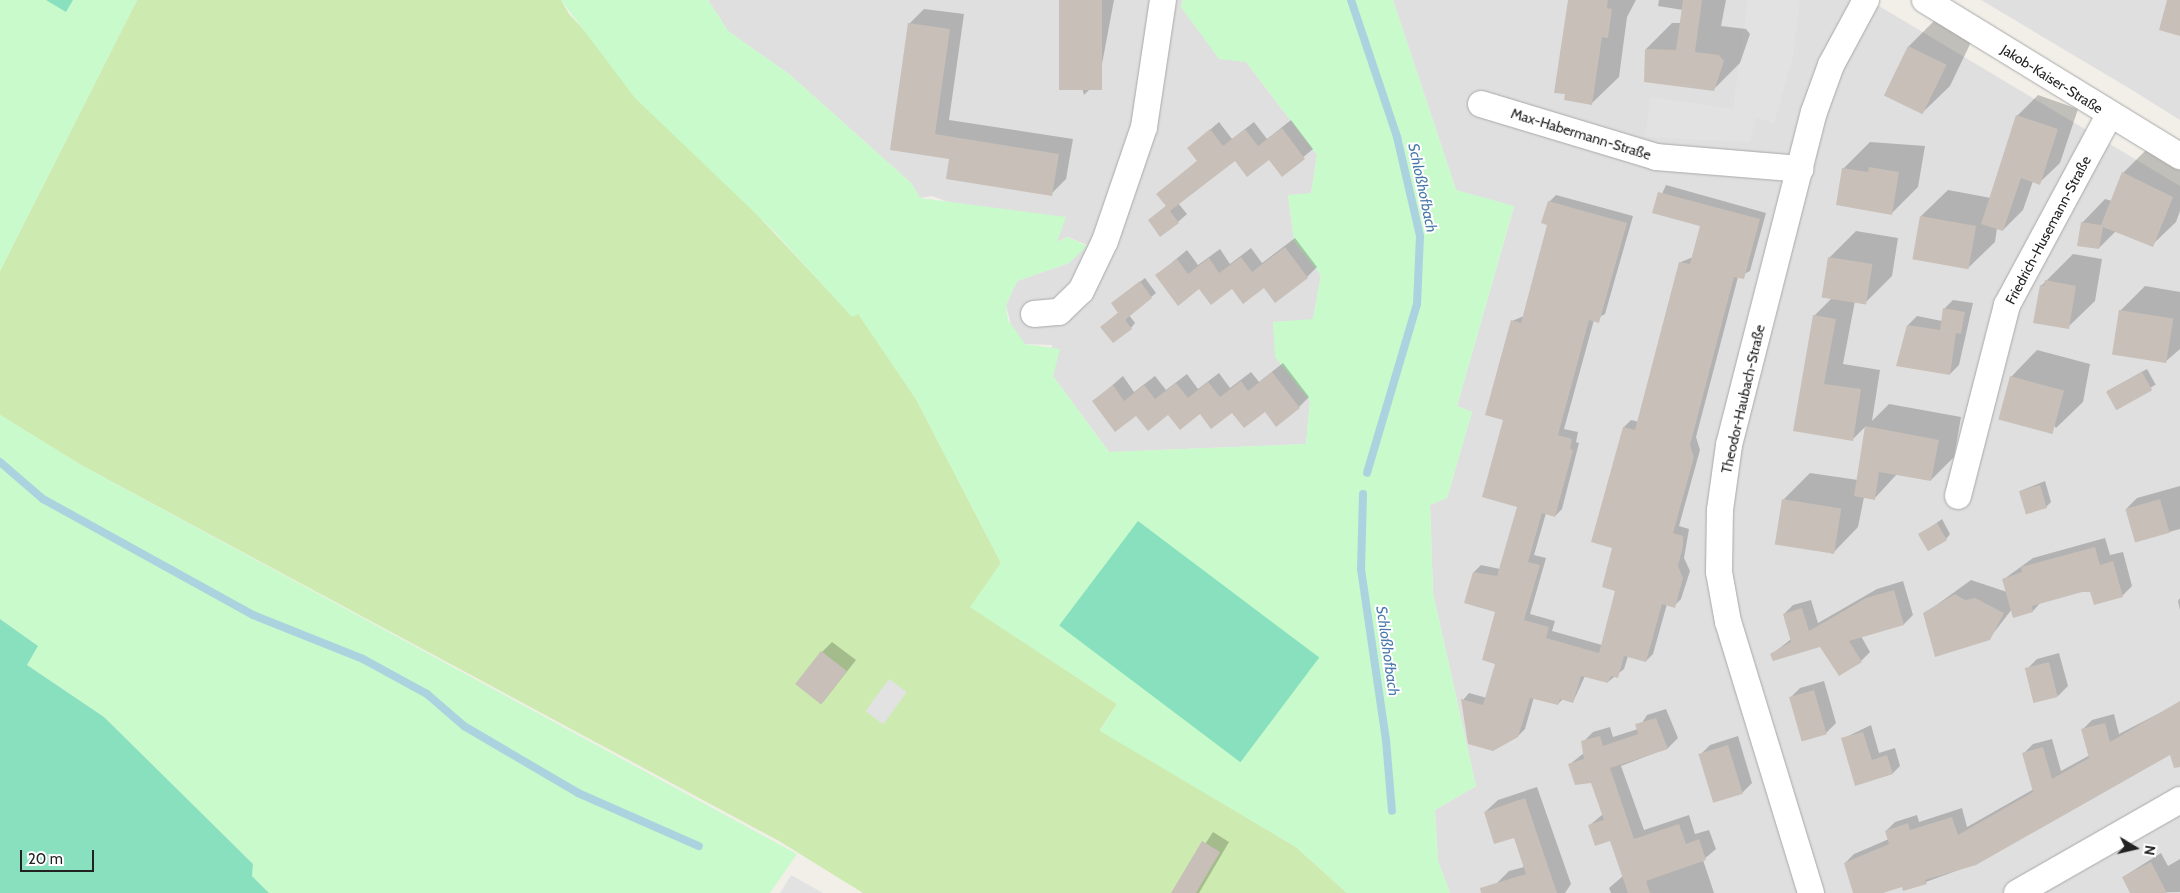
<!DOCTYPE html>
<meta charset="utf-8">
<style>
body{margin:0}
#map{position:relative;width:2180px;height:893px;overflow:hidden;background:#f2efe9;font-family:Cabin,sans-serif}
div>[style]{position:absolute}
.residential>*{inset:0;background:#e0dfdf}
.grass>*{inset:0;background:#cdebb0}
.park>*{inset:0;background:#c8facc}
.pitch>*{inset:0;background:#88e0be;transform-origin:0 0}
.parking>*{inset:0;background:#e2e2e2;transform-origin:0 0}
.shadow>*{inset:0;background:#0003;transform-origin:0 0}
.stream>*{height:8px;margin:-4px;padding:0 4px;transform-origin:4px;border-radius:4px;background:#aad3df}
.building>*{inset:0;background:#c7bfb8;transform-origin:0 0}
.roads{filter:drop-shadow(0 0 1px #a9a9a9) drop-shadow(0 0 1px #a9a9a9)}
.street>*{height:26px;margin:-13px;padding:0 13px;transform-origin:13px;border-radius:13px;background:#fff}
span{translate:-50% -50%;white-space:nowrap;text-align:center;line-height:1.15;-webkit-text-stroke:4px #fff;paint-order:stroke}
.street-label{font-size:14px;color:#222}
.water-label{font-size:15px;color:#4a7aab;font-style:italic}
.north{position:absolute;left:2110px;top:823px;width:50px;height:50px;-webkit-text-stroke:4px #fff;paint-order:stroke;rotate:99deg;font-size:14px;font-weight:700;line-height:20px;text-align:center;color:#222}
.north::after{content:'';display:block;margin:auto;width:18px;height:22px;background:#222;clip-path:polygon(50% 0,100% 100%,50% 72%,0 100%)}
.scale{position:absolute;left:20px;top:850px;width:74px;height:22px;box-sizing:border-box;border:2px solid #222;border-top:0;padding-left:6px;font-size:15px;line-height:18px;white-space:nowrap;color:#222;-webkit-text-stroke:4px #fff;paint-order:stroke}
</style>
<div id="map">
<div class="residential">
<i style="clip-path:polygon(708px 0,1183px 0,1181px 7px,1246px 62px,1317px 155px,1311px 194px,1288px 195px,1294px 241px,1321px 275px,1313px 320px,1273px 322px,1276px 357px,1310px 401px,1306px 444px,1109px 452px,1053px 376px,1052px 345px,1025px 344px,1013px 333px,1006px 305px,1017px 281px,1069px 263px,1087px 245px,1068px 237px,1057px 242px,932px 196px,920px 198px,911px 183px,789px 74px,728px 31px)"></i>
<i style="clip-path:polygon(1393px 0,1869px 0,2180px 186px,2180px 893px,1450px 893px,1438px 861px,1435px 810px,1476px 786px,1433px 593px,1430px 505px,1447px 498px,1472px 412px,1457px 406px,1514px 207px,1456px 190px)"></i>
<i style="clip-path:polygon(1981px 0,2180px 0,2180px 120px,2132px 90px)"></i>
</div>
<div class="grass">
<i style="clip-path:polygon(137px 0,561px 0,569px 14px,852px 316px,858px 313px,916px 399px,1001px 563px,971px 607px,1117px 704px,1100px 730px,1296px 847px,1347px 893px,863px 893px,779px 841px,81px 465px,0 415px,0 271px)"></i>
</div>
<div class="park">
<i style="clip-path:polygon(0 0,137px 0,0 271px)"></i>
<i style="clip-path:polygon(561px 0,708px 0,728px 31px,789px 74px,911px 183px,920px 198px,1066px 217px,1057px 242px,1068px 237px,1087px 246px,1069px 263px,1017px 281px,1006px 305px,1008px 320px,1025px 344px,1060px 349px,1053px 376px,1109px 452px,1306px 444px,1310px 401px,1275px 357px,1273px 322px,1313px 319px,1321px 275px,1294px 241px,1288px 195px,1311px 193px,1317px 155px,1246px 62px,1219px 59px,1181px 7px,1183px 0,1393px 0,1456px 190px,1514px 206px,1457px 406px,1472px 412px,1447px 498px,1430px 505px,1433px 593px,1476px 786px,1435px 810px,1438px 861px,1450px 893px,1347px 893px,1296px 847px,1100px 731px,1117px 704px,970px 607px,1001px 563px,916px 399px,858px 314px,852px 317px,773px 230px,635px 98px)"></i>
<i style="clip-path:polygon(0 415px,81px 465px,797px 854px,770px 893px,269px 893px,252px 876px,253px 864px,104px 717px,27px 665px,38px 646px,0 619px)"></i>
</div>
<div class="pitch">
<i style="clip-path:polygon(46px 0,73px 0,66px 12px)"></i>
<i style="left:1138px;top:521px;width:227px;height:131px;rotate:37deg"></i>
<i style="clip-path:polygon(0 619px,38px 646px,27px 665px,104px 717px,253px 864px,252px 876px,269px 893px,0 893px)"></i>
</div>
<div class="parking">
<i style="clip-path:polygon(1748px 0,1800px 0,1793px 57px,1774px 123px,1756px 118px,1750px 142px,1645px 137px,1650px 97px,1733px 109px)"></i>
<i style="left:889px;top:679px;width:22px;height:40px;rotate:36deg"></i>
<i style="clip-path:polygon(791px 875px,823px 893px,780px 893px)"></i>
</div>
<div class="shadow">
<i style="clip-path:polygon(1060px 0,1114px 0,1099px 80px,1084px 95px)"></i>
<i style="clip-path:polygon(1570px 0,1636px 0,1627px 17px,1619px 77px,1592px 103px)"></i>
<i style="clip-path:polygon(1659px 0,1726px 0,1721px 26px,1746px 29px,1750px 34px,1740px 63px,1713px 90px,1646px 49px,1672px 23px,1681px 23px,1683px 10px,1658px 6px)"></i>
<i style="clip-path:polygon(924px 9px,964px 14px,949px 120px,1073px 139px,1066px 179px,1051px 194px,950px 158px,891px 149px,909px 24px)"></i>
<i style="clip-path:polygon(1935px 20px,1973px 38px,1950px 86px,1923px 112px,1909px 46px)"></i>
<i style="clip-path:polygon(2038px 95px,2078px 109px,2060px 163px,2039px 183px,2033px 181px,2023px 210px,2003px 230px,1997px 228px,1995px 242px,1968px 268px,1921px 216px,1948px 190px,1991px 198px,2017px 116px)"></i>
<i style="clip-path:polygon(1291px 120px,1313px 149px,1282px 175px,1269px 158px,1235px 159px,1178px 203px,1187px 214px,1178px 222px,1149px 220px,1167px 205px,1158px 194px,1198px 160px,1189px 148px,1219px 122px,1232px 139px,1254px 122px,1267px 139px)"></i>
<i style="clip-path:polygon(1870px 142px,1925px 146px,1918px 187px,1891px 214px,1837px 204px,1844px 168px)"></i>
<i style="clip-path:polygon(2146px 150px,2180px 167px,2180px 211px,2176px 222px,2152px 245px,2116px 231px,2099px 248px,2082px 223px,2105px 199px,2112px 201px,2123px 173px)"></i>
<i style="clip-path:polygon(1666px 185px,1766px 213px,1750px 271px,1738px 277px,1696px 437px,1700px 450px,1679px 526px,1689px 529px,1684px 558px,1690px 571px,1681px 599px,1674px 606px,1667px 604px,1653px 654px,1646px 661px,1628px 656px,1624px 669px,1608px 682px,1585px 676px,1573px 702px,1563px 699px,1558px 704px,1534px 697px,1525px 729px,1518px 736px,1463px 700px,1469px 693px,1487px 698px,1496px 663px,1497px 612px,1474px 572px,1481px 565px,1500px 569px,1519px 506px,1504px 419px,1512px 321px,1524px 316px,1549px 224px,1549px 202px,1556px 195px,1633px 216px,1605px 314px,1594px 320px,1564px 429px,1578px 432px,1576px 442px,1579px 443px,1562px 509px,1555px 516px,1546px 513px,1534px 555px,1546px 558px,1530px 614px,1555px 621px,1552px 631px,1602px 645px,1617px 590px,1614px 547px,1593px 541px,1624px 427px,1631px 420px,1639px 422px,1681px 262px,1693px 257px,1701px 226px,1654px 212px)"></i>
<i style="clip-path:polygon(1856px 231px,1898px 238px,1892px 276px,1865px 303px,1855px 301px,1843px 364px,1880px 370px,1872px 421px,1889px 404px,1961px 417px,1954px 457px,1931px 480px,1897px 474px,1874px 499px,1864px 497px,1858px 527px,1832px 554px,1784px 499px,1810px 473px,1858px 480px,1866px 426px,1852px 440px,1795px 430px,1814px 316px,1832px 298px,1829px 258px)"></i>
<i style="clip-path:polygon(1295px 238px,1317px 267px,1307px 277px,1264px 286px,1200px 288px,1157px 275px,1187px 250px,1198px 265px,1220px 249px,1230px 264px,1251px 248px,1262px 263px)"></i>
<i style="clip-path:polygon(2073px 254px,2102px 259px,2095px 301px,2068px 327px,2041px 286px)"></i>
<i style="clip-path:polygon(1145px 278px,1156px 293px,1129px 315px,1135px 323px,1131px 328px,1101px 327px,1119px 312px,1118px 299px)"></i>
<i style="clip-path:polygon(2145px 286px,2180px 292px,2180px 349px,2165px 362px,2120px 311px)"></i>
<i style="clip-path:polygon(1953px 300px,1973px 303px,1959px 365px,1950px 374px,1908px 325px,1917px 316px,1942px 321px,1944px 309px)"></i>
<i style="clip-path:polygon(2037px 350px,2090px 364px,2083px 402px,2056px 428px,2011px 377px)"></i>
<i style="clip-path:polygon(1283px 363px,1309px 397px,1299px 407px,1136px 414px,1093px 402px,1123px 376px,1134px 392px,1155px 376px,1166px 390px,1187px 374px,1198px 389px,1219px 373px,1230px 388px,1251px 372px,1259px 382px)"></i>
<i style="left:2147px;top:369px;width:18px;height:46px;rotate:61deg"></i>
<i style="clip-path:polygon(2045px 481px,2051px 502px,2046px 507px,2020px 491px)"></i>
<i style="clip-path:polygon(2180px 486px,2180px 529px,2136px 541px,2127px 508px,2137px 498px)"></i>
<i style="clip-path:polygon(1942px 519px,1950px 534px,1946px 539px,1920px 535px)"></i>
<i style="clip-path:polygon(2105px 538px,2110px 555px,2123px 552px,2132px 586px,2122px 596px,2082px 591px,2041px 602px,2033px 611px,2012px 609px,1989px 639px,1924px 614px,1971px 580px,2007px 592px,2004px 579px,2033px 558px)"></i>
<i style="clip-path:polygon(1903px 581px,1913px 615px,1904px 624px,1861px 636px,1870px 652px,1861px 661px,1821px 646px,1771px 655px,1791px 639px,1784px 614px,1793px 605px,1811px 600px,1818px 623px,1877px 589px)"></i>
<i style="clip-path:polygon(2180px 598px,2180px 610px,2178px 601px)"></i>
<i style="clip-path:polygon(832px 642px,856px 660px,823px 702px,822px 652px)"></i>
<i style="clip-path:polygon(2059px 653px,2068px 686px,2058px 696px,2027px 669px,2037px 659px)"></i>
<i style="clip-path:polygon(1824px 681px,1836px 723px,1826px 733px,1790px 698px,1800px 688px)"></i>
<i style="clip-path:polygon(2177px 704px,2180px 747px,1975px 864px,1904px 890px,1903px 885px,1879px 893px,1854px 893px,1845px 863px,1854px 854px,1889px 839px,1886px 831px,1895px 822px,1917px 815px,1919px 822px,1962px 808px,1967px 827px,2034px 789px,2024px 753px,2033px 744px,2052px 739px,2061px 771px,2090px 755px,2083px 729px,2092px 720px,2114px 714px,2119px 734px)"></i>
<i style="clip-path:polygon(1666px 709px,1678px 738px,1668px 748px,1621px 766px,1644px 830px,1689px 815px,1695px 834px,1709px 830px,1716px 849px,1703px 860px,1714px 893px,1611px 893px,1609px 888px,1623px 876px,1611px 840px,1590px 825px,1603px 814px,1591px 779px,1570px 764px,1584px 753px,1583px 742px,1593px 732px,1610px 727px,1613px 737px,1638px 729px,1647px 715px)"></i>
<i style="clip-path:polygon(1871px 725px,1879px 753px,1895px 748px,1900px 766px,1893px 773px,1856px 784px,1842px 739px)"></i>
<i style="clip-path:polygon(1738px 736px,1752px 783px,1742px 793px,1700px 755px,1710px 745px)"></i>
<i style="clip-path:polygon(1537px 787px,1571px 884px,1565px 893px,1499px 893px,1496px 884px,1509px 871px,1524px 867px,1514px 836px,1485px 812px,1498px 800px)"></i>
<i style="clip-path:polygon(1213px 832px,1229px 842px,1199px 893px,1173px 893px)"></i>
<i style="clip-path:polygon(2161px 853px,2168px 866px,2180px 859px,2180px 892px,2132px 893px,2123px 877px)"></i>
</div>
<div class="stream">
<i style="left:1351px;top:0;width:145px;rotate:71.4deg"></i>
<i style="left:1397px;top:137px;width:102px;rotate:76.9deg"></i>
<i style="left:1420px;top:236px;width:68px;rotate:92.5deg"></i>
<i style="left:1417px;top:304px;width:176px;rotate:106.5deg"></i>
<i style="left:0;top:462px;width:57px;rotate:40.7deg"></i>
<i style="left:43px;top:499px;width:240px;rotate:28.9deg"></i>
<i style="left:253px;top:615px;width:118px;rotate:21.8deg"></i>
<i style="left:363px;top:659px;width:73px;rotate:28.7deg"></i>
<i style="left:427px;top:694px;width:49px;rotate:40.9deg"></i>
<i style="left:464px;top:726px;width:132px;rotate:30.4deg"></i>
<i style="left:578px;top:793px;width:132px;rotate:23.7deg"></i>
<i style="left:1363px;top:494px;width:75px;rotate:91.5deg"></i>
<i style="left:1361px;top:569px;width:173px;rotate:81.7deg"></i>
<i style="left:1386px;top:740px;width:71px;rotate:85.2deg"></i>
</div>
<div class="building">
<i style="left:1059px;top:0;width:43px;height:90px"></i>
<i style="clip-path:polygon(1568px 0,1608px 0,1607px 8px,1612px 9px,1608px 38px,1602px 37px,1592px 105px,1564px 100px,1565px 94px,1554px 93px)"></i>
<i style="clip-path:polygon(1683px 0,1702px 0,1695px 52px,1719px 55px,1724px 61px,1714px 91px,1644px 82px,1645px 49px,1676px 50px)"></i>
<i style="clip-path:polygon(2167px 0,2180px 0,2180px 36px,2159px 30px)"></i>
<i style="clip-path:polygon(908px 23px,950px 29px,935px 134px,1059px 154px,1052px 196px,946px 179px,949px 159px,890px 150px)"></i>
<i style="left:1908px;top:46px;width:43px;height:55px;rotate:26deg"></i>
<i style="clip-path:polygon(2016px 115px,2058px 129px,2040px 185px,2021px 178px,2003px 231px,1981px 224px)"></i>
<i style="clip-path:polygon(1282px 128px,1305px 159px,1282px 177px,1269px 160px,1247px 177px,1235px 161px,1170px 211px,1167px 207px,1179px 223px,1160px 237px,1148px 220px,1166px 206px,1156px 194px,1197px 161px,1187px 148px,1210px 129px,1223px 146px,1245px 129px,1268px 159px,1258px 146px)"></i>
<i style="clip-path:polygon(1869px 167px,1899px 172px,1892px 215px,1836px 205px,1842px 168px,1868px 172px)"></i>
<i style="clip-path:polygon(2122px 172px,2173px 197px,2153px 247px,2103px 227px,2099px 249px,2077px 246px,2081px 222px,2101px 225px)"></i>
<i style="clip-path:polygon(1658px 192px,1760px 219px,1744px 279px,1734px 277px,1690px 445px,1694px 457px,1673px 533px,1683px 536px,1683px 546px,1678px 566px,1683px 578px,1675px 608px,1662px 604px,1646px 662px,1624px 656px,1618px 678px,1611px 676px,1608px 683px,1581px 676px,1573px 703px,1560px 699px,1558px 705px,1530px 698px,1518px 737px,1493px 751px,1468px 744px,1461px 699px,1483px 705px,1495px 664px,1482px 660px,1495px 612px,1464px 603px,1473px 572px,1497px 576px,1517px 507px,1482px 497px,1503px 420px,1485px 415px,1511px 320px,1521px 323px,1547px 225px,1541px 223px,1548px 201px,1627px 223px,1599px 323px,1589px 320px,1558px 435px,1572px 439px,1570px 449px,1573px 450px,1555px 517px,1542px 513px,1528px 562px,1540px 565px,1524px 620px,1549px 627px,1546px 638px,1599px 653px,1615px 591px,1602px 587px,1612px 548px,1591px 542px,1623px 427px,1635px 430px,1679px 262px,1690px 264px,1700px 226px,1652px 213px)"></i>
<i style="left:1920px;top:216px;width:57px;height:44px;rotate:10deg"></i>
<i style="clip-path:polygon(1285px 247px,1308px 278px,1275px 303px,1264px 288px,1243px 304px,1232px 289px,1211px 305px,1199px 289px,1178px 306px,1155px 275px,1177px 259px,1188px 274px,1209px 258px,1219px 273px,1241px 257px,1252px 272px)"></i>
<i style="left:1828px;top:257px;width:45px;height:41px;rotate:9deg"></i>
<i style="clip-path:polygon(2045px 280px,2076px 286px,2069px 329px,2033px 323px,2040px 285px,2044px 286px)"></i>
<i style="clip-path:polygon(1140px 281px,1152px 298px,1125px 320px,1132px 329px,1113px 343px,1100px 327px,1118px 313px,1111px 303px)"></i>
<i style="clip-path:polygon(1943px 308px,1965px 312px,1961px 334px,1956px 333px,1950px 375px,1896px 366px,1907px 325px,1940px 330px)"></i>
<i style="left:2119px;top:310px;width:55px;height:45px;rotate:9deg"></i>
<i style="clip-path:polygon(1813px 315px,1836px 319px,1824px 384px,1861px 389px,1853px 441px,1793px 431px)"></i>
<i style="clip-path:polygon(1272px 372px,1300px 408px,1276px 427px,1265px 412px,1244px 428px,1232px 413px,1211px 429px,1200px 414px,1180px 430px,1168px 415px,1148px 431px,1136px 416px,1115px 432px,1092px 401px,1113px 385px,1124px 401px,1144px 385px,1155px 399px,1176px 383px,1188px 398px,1208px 382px,1220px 397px,1241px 381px,1248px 391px)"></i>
<i style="left:2142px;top:372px;width:21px;height:41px;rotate:61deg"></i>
<i style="left:2010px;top:376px;width:56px;height:45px;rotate:15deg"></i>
<i style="clip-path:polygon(1865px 426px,1939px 440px,1931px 481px,1879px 472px,1875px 500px,1854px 496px)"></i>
<i style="left:2040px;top:485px;width:24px;height:22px;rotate:73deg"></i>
<i style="left:1782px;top:499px;width:60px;height:46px;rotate:9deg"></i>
<i style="left:2160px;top:499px;width:35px;height:36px;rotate:74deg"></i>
<i style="left:1937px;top:523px;width:20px;height:22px;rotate:60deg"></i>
<i style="clip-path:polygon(2095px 547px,2100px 565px,2113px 561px,2123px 597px,2094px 605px,2090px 592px,2082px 592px,2032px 606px,2033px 612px,2013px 618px,2002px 579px,2022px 572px,2021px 567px)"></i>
<i style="clip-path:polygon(1894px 590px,1904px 625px,1849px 641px,1862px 662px,1839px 676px,1820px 647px,1773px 661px,1770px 654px,1791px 642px,1783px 614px,1802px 608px,1809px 631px,1866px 598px)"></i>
<i style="clip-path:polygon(1955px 594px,1965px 600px,1975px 598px,2004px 613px,1990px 640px,1935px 657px,1923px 613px)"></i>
<i style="left:821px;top:651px;width:33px;height:42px;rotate:38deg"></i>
<i style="left:2049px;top:662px;width:36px;height:25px;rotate:76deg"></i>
<i style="left:1814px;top:690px;width:46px;height:26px;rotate:74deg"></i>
<i style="clip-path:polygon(2180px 701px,2180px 767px,2174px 768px,2170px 755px,1976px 865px,1925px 880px,1927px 884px,1903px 891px,1902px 887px,1883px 893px,1853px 893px,1844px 863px,1889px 844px,1885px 831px,1908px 823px,1910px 830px,1952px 817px,1958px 835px,2033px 792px,2022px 753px,2043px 747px,2052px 779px,2089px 758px,2081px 729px,2105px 723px,2110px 742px)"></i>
<i style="clip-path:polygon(1656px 718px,1668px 749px,1610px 768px,1634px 839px,1679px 824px,1686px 844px,1699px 839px,1706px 860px,1646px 881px,1650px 893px,1628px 893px,1610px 841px,1595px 846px,1588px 825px,1604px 820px,1591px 783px,1575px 785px,1568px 764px,1584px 759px,1581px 741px,1600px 736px,1603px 746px,1638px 734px,1635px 724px)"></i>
<i style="clip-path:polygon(1863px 732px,1872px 760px,1887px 755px,1893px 774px,1855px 786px,1841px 738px)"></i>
<i style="left:1728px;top:745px;width:51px;height:31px;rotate:73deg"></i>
<i style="clip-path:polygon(1525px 798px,1557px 893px,1481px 893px,1480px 888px,1526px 874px,1514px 838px,1494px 844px,1484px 812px)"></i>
<i style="clip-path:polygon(1202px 841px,1220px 852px,1196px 893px,1171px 893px)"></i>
<i style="clip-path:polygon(2151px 862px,2167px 893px,2130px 893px,2122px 877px)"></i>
</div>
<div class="roads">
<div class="street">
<i style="left:1925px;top:0;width:299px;rotate:31.5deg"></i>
<i style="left:1481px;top:104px;width:183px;rotate:16.8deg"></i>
<i style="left:1656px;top:157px;width:145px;rotate:4.7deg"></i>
<i style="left:1034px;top:314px;width:25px;rotate:-5deg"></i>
<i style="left:1059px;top:312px;width:30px;rotate:-44deg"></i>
<i style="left:1081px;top:291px;width:55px;rotate:-64.4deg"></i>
<i style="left:1105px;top:241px;width:120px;rotate:-71.1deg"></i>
<i style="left:1144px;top:127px;width:128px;rotate:-81.5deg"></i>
<i style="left:1958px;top:496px;width:197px;rotate:-75.6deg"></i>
<i style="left:2007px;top:305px;width:217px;rotate:-61.7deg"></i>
<i style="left:1811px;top:893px;width:283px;rotate:-107deg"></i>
<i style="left:1728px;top:622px;width:51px;rotate:-100.2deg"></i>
<i style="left:1719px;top:572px;width:62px;rotate:-89.1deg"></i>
<i style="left:1720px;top:510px;width:66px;rotate:-82.1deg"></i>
<i style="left:1729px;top:445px;width:344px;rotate:-75.7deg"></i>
<i style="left:1814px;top:112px;width:50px;rotate:-70.1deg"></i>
<i style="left:1831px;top:65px;width:74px;rotate:-61.7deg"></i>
<i style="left:2017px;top:893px;width:188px;rotate:-29.7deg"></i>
</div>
</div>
<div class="street-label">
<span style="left:2052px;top:79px;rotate:32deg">Jakob-Kaiser-Straße</span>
<span style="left:1581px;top:134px;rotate:17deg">Max-Habermann-Straße</span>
<span style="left:2048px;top:230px;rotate:-62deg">Friedrich-Husemann-Straße</span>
<span style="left:1743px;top:399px;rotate:-77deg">Theodor-Haubach-Straße</span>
</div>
<div class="water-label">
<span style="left:1422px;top:188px;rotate:78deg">Schloßhofbach</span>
<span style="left:1387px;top:651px;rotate:82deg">Schloßhofbach</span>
</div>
<div class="north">N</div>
<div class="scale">20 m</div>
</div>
